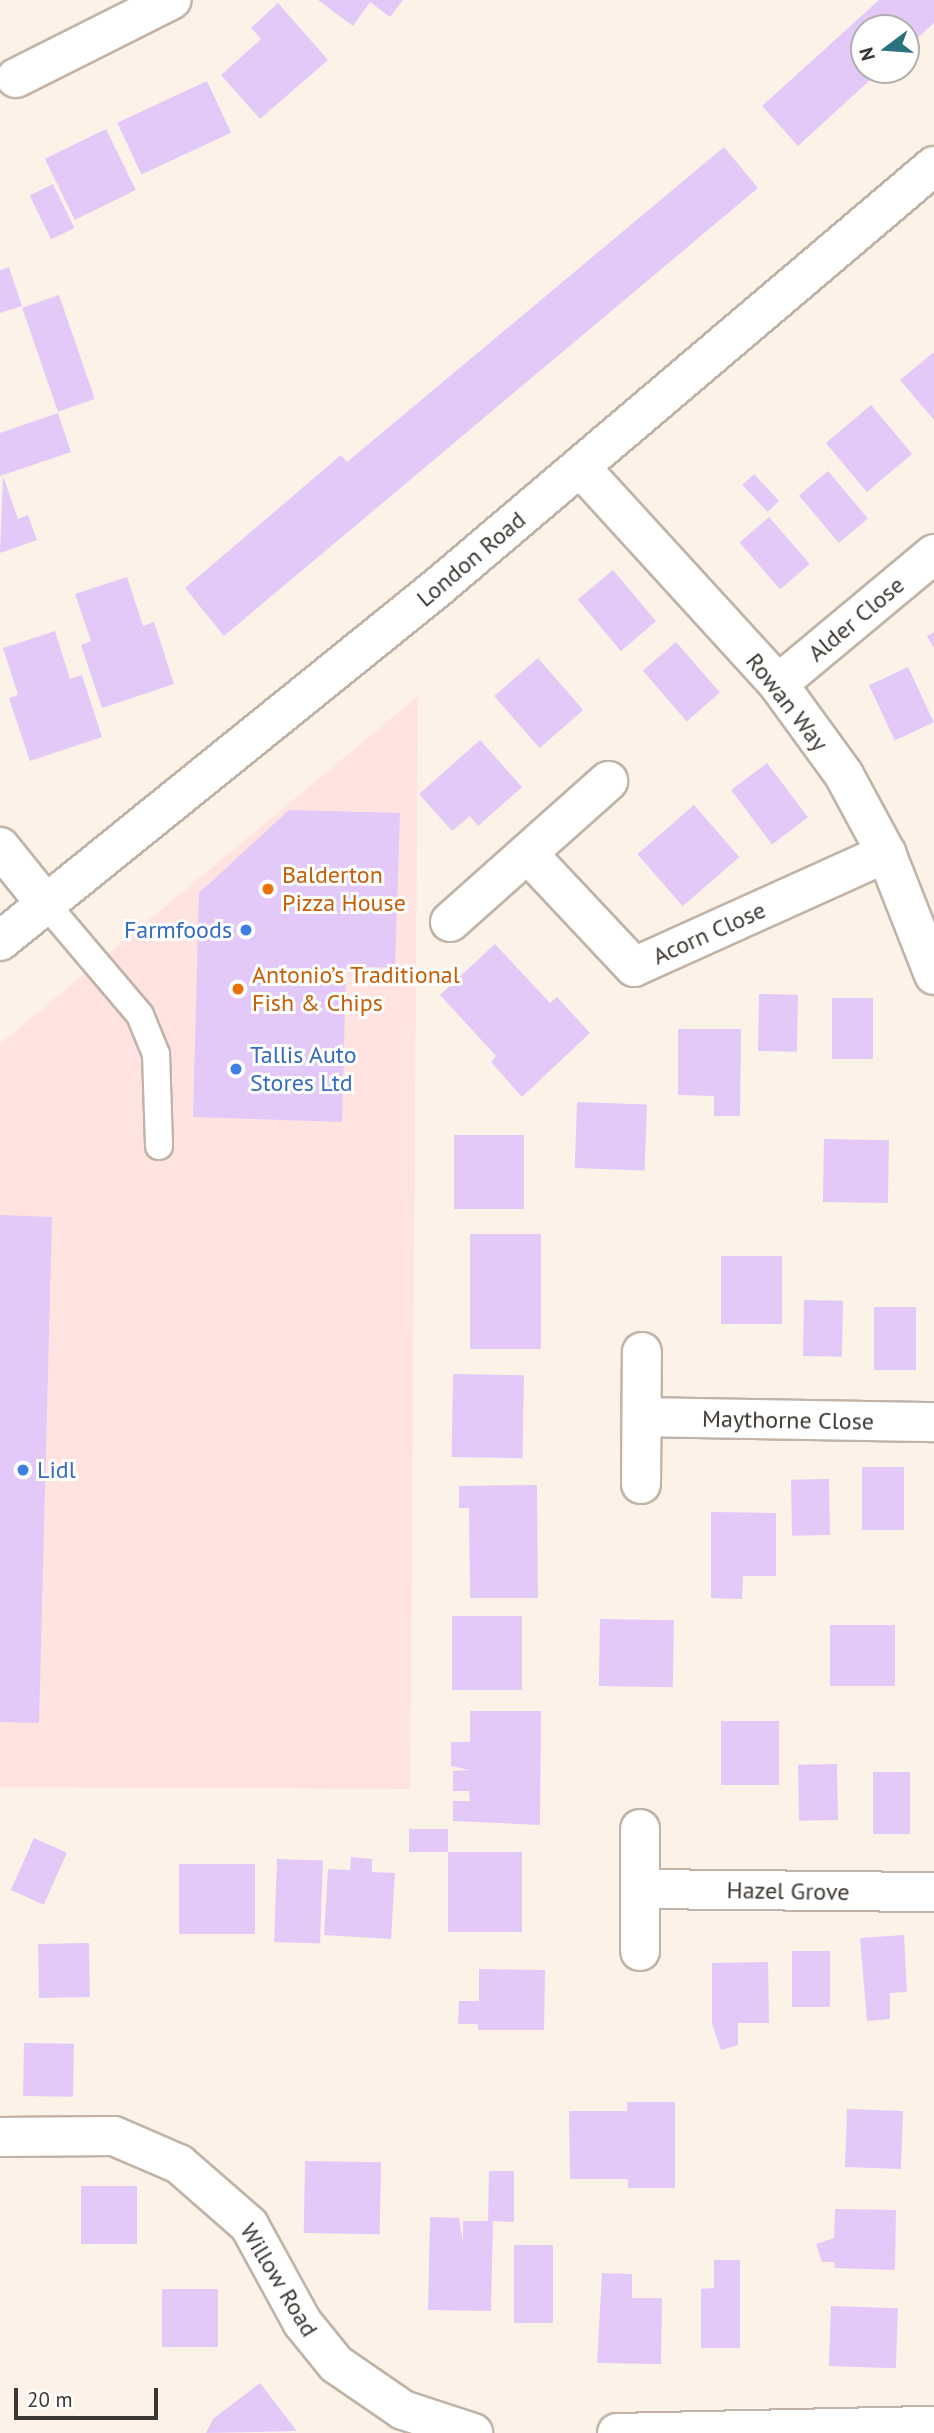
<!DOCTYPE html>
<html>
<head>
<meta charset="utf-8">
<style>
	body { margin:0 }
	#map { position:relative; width:934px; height:2433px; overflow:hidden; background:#fdf2e7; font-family:"PT Sans",sans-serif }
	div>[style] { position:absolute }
	.commercial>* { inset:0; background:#fee3e0 }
	.building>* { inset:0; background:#e3c9f8; transform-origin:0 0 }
	.roads { filter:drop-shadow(2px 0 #c1b3a7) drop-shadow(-2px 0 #c1b3a7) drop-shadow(0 2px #c1b3a7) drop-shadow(0 -2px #c1b3a7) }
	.service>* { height:26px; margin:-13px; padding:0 13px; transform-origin:13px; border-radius:13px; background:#fff }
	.minor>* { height:38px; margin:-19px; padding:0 19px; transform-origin:19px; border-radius:19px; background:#fff }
	.secondary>* { height:38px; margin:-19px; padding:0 19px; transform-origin:19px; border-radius:19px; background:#fff }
	.dots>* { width:19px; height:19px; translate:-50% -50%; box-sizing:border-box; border:4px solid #fff; border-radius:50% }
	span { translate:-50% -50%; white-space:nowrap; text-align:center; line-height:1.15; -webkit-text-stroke:6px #fff; paint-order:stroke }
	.street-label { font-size:24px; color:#3c3732 }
	.food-label { font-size:24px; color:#c56008 }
	.left { translate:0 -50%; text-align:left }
	.shop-label { font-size:24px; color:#366cbe }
	.right { translate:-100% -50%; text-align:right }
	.north { position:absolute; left:850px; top:14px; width:70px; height:70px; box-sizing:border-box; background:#fff; border:2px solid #b1afad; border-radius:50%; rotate:254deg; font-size:19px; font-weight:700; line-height:28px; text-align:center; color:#3c3732 }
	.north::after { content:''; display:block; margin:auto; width:24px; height:32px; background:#2b717e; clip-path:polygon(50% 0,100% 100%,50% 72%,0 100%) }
	.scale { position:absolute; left:14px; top:2388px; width:144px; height:32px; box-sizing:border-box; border:4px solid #3c3732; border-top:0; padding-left:9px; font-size:21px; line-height:24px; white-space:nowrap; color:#3c3732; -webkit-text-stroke:5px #fff; paint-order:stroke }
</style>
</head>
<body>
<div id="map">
	<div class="commercial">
		<i style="clip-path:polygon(418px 696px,410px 1789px,0 1787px,0 1044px)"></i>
	</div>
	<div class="building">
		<i style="clip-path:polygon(318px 0,403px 0,390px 17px,370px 2px,353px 26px)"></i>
		<i style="clip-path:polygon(879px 0,934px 0,934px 23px,906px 48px,906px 28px,864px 28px,864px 70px,881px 70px,798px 146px,762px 106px)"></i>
		<i style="clip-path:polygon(278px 3px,328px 60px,260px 119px,221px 75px,261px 39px,251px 28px)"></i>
		<i style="left:207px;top:81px;width:57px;height:99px;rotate:65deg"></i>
		<i style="left:106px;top:129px;width:68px;height:68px;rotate:64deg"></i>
		<i style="clip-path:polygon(724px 147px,758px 188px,224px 636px,185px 588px,341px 455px,347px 462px)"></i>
		<i style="left:53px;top:184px;width:49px;height:26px;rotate:64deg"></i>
		<i style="clip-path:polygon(9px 267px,22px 306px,0 313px,0 270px)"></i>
		<i style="left:59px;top:295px;width:110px;height:39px;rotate:71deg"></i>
		<i style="clip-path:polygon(934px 352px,934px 420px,900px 380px)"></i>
		<i style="left:871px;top:405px;width:64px;height:59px;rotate:50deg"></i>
		<i style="clip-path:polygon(58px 413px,71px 452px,0 476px,0 433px)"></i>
		<i style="left:828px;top:471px;width:62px;height:38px;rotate:50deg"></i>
		<i style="left:754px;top:474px;width:37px;height:16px;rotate:47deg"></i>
		<i style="clip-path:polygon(3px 476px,18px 519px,28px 515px,37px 540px,0 553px)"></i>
		<i style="left:769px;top:517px;width:62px;height:39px;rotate:49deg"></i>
		<i style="left:613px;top:570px;width:67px;height:46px;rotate:50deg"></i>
		<i style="clip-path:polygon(127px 577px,143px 626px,154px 622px,174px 684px,102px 708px,81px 645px,91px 641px,75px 594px)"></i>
		<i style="clip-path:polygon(55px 631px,70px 679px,82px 675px,102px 737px,30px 761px,9px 698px,18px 695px,3px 648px)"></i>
		<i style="clip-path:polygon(934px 632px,934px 648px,927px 636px)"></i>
		<i style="left:676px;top:642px;width:67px;height:44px;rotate:49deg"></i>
		<i style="left:538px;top:658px;width:69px;height:58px;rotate:49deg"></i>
		<i style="left:908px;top:667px;width:61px;height:43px;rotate:65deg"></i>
		<i style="clip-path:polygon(480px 740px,522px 787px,478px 826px,470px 816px,452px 831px,419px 794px)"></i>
		<i style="left:767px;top:763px;width:68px;height:45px;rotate:53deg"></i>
		<i style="left:694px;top:805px;width:69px;height:75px;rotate:49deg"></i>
		<i style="clip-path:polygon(289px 810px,400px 813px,395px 968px,346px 966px,342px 1122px,193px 1117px,199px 893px)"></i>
		<i style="clip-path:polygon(495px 944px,550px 1003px,557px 997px,590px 1033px,522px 1097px,491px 1062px,496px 1056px,440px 995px)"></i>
		<i style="left:759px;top:994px;width:39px;height:57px;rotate:1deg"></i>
		<i style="left:832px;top:998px;width:41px;height:61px"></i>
		<i style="clip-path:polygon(678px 1029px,741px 1029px,740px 1116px,714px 1116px,714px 1096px,678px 1095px)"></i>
		<i style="left:577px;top:1102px;width:70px;height:66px;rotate:2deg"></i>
		<i style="left:454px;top:1135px;width:70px;height:74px"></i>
		<i style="left:824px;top:1139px;width:65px;height:63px;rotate:1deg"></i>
		<i style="clip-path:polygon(0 1215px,52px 1217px,39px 1723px,0 1722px)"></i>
		<i style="left:470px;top:1234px;width:71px;height:115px"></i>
		<i style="left:721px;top:1256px;width:61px;height:68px"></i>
		<i style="left:804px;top:1300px;width:39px;height:56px;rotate:1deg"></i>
		<i style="left:874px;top:1307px;width:42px;height:63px"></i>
		<i style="left:453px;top:1374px;width:71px;height:83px;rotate:1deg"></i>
		<i style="left:862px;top:1467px;width:42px;height:63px"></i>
		<i style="left:829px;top:1479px;width:56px;height:38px;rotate:89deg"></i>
		<i style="clip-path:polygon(537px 1485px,538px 1598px,470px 1598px,469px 1508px,459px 1508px,459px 1486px)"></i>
		<i style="clip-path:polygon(711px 1512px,776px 1513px,776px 1576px,743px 1576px,742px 1599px,711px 1598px)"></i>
		<i style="left:452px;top:1616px;width:70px;height:74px"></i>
		<i style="left:600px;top:1619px;width:74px;height:67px;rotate:1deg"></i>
		<i style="left:895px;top:1625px;width:61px;height:65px;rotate:90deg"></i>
		<i style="clip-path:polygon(470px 1711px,541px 1711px,540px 1825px,453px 1821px,453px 1801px,470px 1801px,469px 1791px,453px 1791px,453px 1771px,469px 1770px,451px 1766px,451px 1742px,470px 1742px)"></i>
		<i style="left:721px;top:1721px;width:58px;height:64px"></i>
		<i style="left:837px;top:1764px;width:56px;height:39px;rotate:89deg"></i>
		<i style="left:873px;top:1772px;width:37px;height:62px"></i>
		<i style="left:409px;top:1829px;width:39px;height:23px"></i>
		<i style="left:34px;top:1838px;width:36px;height:57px;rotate:24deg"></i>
		<i style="left:448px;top:1852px;width:74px;height:80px"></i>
		<i style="clip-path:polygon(351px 1857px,372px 1859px,372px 1872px,395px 1873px,391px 1939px,324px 1935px,328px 1869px,350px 1870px)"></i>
		<i style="left:277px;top:1859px;width:46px;height:83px;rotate:2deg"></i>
		<i style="left:179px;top:1864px;width:76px;height:70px"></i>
		<i style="clip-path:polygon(904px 1935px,907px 1992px,890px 1993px,890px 2019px,867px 2021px,860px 1938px)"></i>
		<i style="left:89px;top:1943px;width:54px;height:51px;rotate:89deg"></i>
		<i style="left:792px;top:1951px;width:38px;height:56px"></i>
		<i style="clip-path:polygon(768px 1962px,769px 2023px,738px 2023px,738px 2045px,721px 2050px,712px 2024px,712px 1963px)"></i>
		<i style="clip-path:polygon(479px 1969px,545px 1970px,544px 2030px,478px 2030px,478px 2024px,458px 2024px,459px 2001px,479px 2001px)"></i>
		<i style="left:24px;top:2043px;width:50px;height:53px;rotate:1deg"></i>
		<i style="clip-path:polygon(627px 2102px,675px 2102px,675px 2188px,628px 2188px,628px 2179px,570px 2179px,569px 2111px,627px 2111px)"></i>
		<i style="left:847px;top:2109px;width:56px;height:58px;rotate:2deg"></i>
		<i style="left:305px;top:2161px;width:76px;height:72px;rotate:1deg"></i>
		<i style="clip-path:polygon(489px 2171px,514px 2171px,514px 2222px,493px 2221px,491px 2311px,428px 2310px,430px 2217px,459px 2218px,463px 2243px,463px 2221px,488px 2221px)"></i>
		<i style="left:137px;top:2186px;width:58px;height:56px;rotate:90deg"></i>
		<i style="clip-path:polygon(835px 2209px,896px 2210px,895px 2270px,835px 2268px,834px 2262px,822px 2262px,816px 2244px,834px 2238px)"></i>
		<i style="left:514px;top:2245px;width:39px;height:78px"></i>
		<i style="clip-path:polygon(714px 2260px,740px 2260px,740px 2348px,701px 2348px,701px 2289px,714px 2288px)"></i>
		<i style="clip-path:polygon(602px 2273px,632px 2274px,632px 2298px,662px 2298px,661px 2364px,597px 2363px)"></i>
		<i style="left:162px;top:2289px;width:56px;height:58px"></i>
		<i style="left:831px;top:2306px;width:67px;height:60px;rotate:2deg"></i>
		<i style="clip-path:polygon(260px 2383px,297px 2431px,206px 2433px,213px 2419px)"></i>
	</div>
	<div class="roads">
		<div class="service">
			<i style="left:46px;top:904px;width:145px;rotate:49.7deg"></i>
			<i style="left:140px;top:1015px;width:42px;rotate:67.7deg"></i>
			<i style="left:156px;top:1054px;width:92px;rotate:88.1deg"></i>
		</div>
		<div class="minor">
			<i style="left:16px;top:78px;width:174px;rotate:-26.7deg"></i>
			<i style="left:580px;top:467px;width:294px;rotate:47.6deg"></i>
			<i style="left:778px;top:684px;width:112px;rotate:54deg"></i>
			<i style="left:844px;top:775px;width:89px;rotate:61.7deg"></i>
			<i style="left:886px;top:853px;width:131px;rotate:68.5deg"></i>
			<i style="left:778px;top:684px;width:203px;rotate:-39.8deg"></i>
			<i style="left:0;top:847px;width:73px;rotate:51.1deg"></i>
			<i style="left:528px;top:854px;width:155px;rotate:46.8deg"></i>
			<i style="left:634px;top:967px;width:277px;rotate:-24.3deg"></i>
			<i style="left:450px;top:922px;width:212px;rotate:-41.7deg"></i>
			<i style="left:643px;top:1417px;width:291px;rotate:1deg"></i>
			<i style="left:641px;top:1484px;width:132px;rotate:-89.6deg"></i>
			<i style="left:640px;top:1829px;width:122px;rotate:90deg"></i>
			<i style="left:641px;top:1889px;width:293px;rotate:0.6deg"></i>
			<i style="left:0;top:2137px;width:114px;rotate:-0.5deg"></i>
			<i style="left:114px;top:2136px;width:71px;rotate:23.3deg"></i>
			<i style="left:179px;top:2164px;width:93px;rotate:41.1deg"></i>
			<i style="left:249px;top:2225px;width:111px;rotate:61.3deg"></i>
			<i style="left:302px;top:2322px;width:54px;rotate:51deg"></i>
			<i style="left:336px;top:2364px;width:81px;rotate:34.5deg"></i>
			<i style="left:403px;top:2410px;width:74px;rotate:18.2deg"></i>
			<i style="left:617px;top:2433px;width:317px;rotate:-1.3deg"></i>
		</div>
		<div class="secondary">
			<i style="left:0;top:941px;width:562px;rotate:-38.93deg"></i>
			<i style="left:437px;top:588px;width:652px;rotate:-40.33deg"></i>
		</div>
	</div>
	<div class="dots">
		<i style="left:268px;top:889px;background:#e8710a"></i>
		<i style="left:246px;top:930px;background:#3f7fe0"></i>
		<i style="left:238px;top:989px;background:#e8710a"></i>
		<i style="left:236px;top:1069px;background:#3f7fe0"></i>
		<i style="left:23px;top:1470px;background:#3f7fe0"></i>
	</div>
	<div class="street-label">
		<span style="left:471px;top:559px;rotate:-40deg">London Road</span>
		<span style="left:856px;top:619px;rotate:-40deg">Alder Close</span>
		<span style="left:787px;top:702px;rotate:52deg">Rowan Way</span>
		<span style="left:709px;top:933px;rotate:-24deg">Acorn Close</span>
		<span style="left:788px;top:1420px;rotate:1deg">Maythorne Close</span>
		<span style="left:788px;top:1891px;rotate:1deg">Hazel Grove</span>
		<span style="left:279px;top:2280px;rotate:59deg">Willow Road</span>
	</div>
	<div class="food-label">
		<span class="left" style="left:282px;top:889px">Balderton<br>Pizza House</span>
		<span class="left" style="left:252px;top:989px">Antonio’s Traditional<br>Fish &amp; Chips</span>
	</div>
	<div class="shop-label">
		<span class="right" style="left:232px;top:930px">Farmfoods</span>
		<span class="left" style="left:250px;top:1069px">Tallis Auto<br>Stores Ltd</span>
		<span class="left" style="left:37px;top:1470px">Lidl</span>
	</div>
	<div class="north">N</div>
	<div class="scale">20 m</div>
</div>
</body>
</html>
